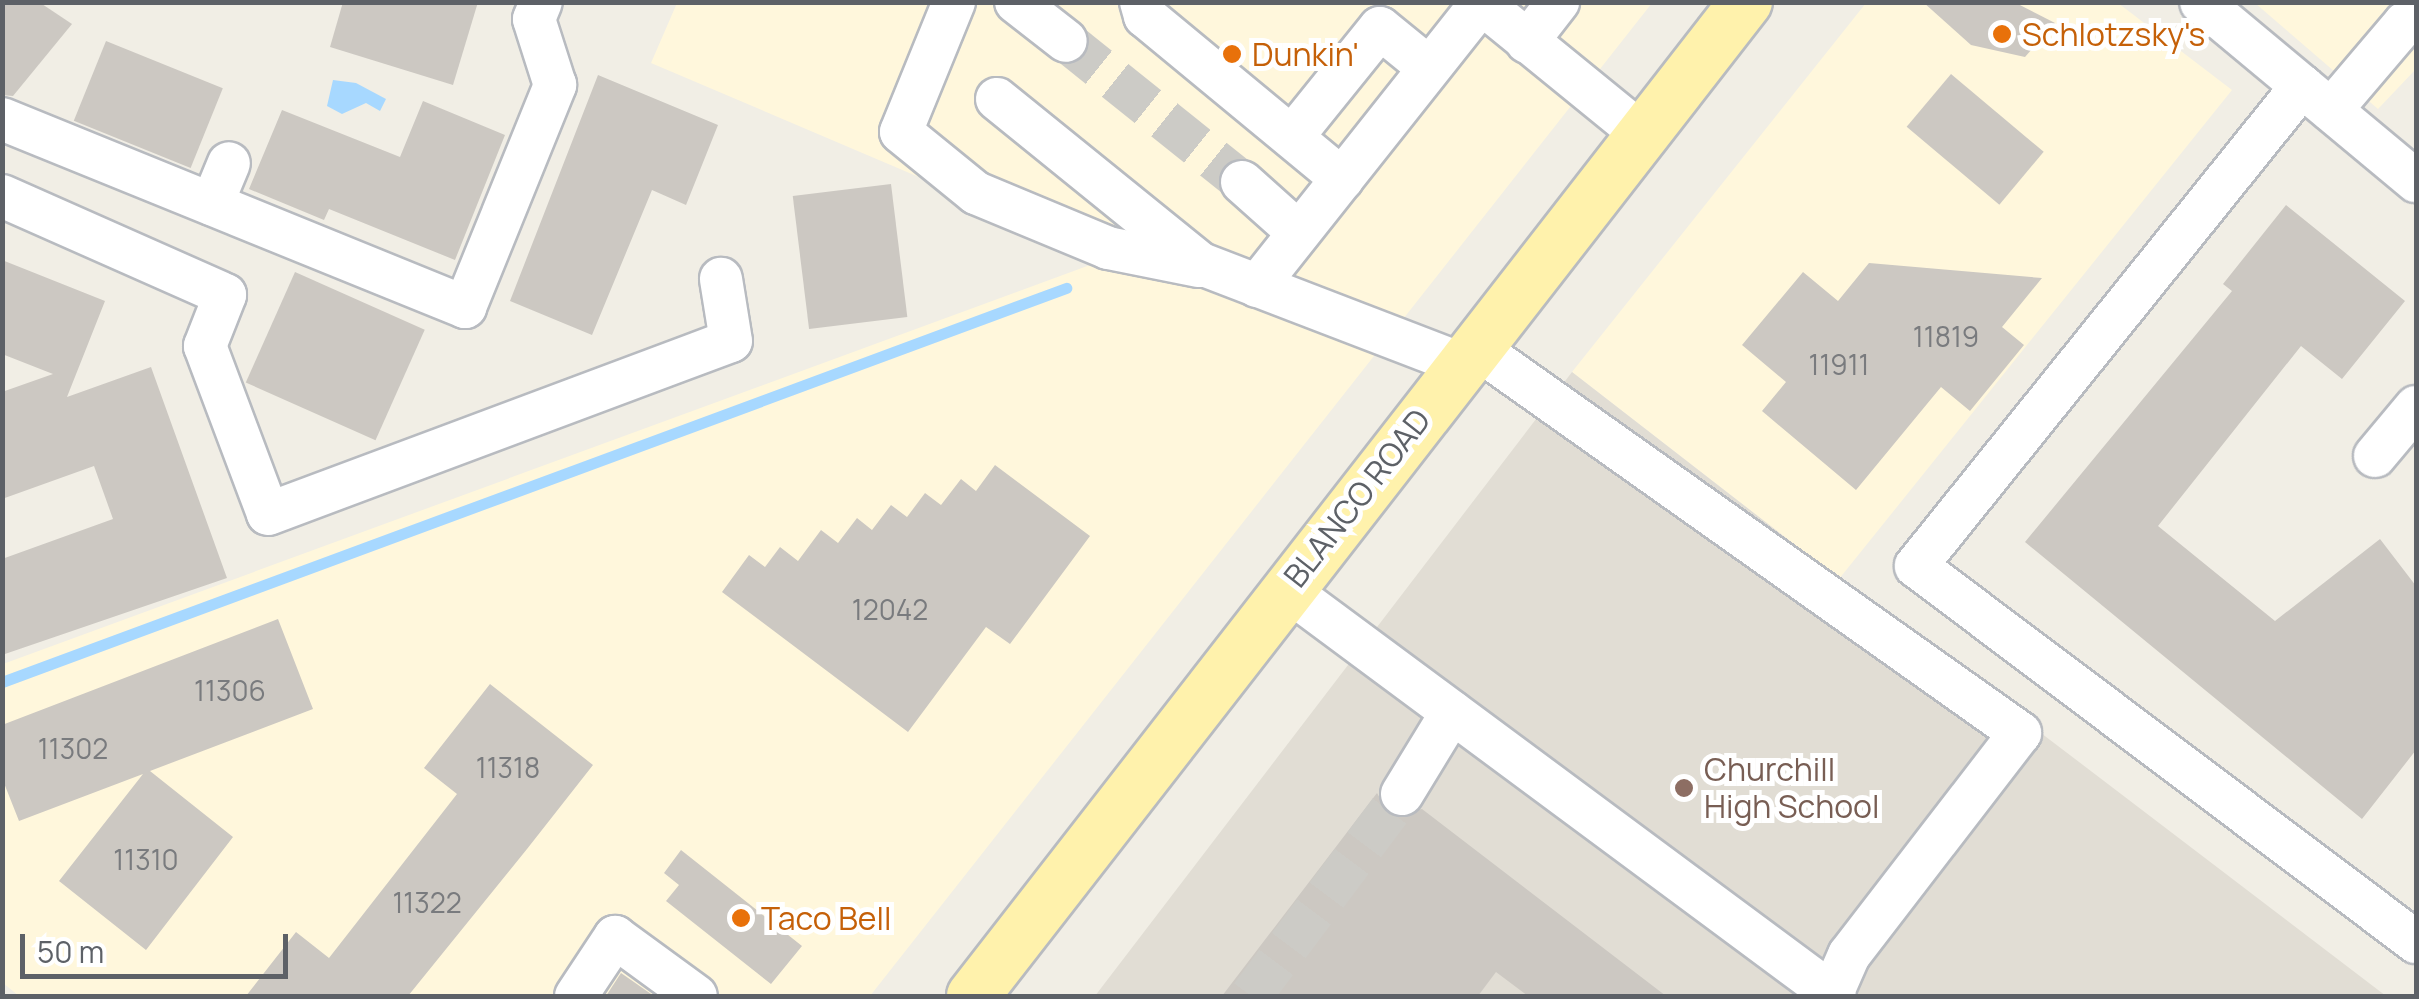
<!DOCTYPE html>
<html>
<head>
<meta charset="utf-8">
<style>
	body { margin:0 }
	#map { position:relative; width:2419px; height:999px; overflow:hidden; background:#f1eee5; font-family:Manrope,sans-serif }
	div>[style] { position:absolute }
	.commercial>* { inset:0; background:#fff7dc }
	.education>* { inset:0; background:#e1ddd4 }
	.water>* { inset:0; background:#a7d8ff }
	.stream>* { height:11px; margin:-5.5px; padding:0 5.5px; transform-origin:5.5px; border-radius:5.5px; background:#a7d8ff }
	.building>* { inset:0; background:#ccc8c2; transform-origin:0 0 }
	.minor-tunnel>* { height:42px; margin-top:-21px; transform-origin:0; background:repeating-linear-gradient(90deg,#cccbc6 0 42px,transparent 0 63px) }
	.roads { filter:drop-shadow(2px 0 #b8bbc0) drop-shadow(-2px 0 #b8bbc0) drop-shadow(0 2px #b8bbc0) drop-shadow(0 -2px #b8bbc0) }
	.minor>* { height:42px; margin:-21px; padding:0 21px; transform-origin:21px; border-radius:21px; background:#fff }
	.major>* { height:52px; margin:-26px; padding:0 26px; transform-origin:26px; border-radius:26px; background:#fff2ac }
	.dots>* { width:28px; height:28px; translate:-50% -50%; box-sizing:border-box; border:5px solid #fff; border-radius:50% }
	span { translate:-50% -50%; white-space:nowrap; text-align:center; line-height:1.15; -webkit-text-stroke:10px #fff; paint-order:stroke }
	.number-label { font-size:28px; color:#797b7e }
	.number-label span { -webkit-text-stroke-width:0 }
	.food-label { font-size:32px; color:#c56008 }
	.left { translate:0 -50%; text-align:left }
	.street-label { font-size:32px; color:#5d6167 }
	.education-label { font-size:32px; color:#785e54 }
	.frame { position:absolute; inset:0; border:5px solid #5d6167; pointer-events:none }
	.scale { position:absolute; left:20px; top:934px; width:268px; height:45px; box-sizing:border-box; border:5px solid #5d6167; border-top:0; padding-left:12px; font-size:30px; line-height:35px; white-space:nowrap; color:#5d6167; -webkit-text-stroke:8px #fff; paint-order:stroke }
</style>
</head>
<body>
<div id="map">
	<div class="commercial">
		<i style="clip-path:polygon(677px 3px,1652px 3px,870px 996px,19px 996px,3px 983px,3px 664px,1109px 258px,651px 63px)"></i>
		<i style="clip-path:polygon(1866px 3px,2118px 3px,2232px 90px,1839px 579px,1572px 372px)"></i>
		<i style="clip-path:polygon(2255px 3px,2416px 3px,2416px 69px,2378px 109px)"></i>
	</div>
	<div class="education">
		<i style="clip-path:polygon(1572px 372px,1839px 579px,2386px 996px,1095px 996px)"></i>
	</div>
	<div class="water">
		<i style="clip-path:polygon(333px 80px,356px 83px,386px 99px,380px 111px,366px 103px,342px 114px,327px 106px)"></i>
	</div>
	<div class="stream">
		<i style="left:2px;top:682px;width:1135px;rotate:-20.32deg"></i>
	</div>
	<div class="building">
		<i style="clip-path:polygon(2px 2px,39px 2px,72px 24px,13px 96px,2px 95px)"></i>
		<i style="clip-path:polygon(343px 2px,478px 2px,453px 85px,330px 47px)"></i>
		<i style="clip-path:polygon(1923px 2px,2014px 2px,2055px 23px,2025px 57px,1971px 45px)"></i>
		<i style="left:106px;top:41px;width:126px;height:86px;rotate:22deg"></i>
		<i style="left:1951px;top:74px;width:121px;height:69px;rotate:40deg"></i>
		<i style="clip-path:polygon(598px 75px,718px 125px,686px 205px,652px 190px,592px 335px,510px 301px)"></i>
		<i style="clip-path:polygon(423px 101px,505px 135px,455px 260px,329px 209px,324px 220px,249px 189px,282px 110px,400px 157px)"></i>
		<i style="left:891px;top:184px;width:134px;height:99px;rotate:83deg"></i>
		<i style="clip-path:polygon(2286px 205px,2405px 301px,2342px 379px,2301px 346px,2158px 526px,2275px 621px,2380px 539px,2416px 586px,2416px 750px,2362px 819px,2025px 542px,2232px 291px,2223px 284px)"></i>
		<i style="clip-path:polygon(2px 260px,105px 301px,67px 397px,151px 367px,227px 578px,2px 655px,2px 559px,113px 519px,94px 466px,2px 499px,2px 392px,53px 374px,2px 354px)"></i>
		<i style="clip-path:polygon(1869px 263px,2042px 278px,2002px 327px,2024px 345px,1970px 411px,1941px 387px,1856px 490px,1762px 411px,1786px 382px,1742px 345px,1803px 272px,1838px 301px)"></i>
		<i style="left:295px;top:272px;width:142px;height:121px;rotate:24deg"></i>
		<i style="clip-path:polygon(995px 465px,1090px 536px,1010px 644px,986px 627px,908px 732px,722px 592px,749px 555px,765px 567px,780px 547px,798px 561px,821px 530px,838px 543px,857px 518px,872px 530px,891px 505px,907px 517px,925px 493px,941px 505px,961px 479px,976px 491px)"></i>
		<i style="clip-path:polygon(278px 619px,313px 709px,150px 771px,233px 837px,146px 950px,59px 881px,143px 774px,19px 821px,2px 778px,2px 725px)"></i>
		<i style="clip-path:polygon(490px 684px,593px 765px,527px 849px,408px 996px,246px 996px,296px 932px,329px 958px,457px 794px,424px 768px)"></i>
		<i style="clip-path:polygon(1377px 793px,1390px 816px,1422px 809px,1666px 996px,1528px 996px,1496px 972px,1478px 996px,1222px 996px)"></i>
		<i style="clip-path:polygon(681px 850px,802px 946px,771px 984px,666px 901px,679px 885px,664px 873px)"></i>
		<i style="clip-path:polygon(621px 973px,654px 996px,606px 996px)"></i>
	</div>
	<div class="minor-tunnel">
		<i style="left:1066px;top:41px;width:226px;rotate:38.7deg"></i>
		<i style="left:1251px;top:996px;width:252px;rotate:-53.2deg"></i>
	</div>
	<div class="roads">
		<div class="minor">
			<i style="left:954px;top:2px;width:140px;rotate:112.2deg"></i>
			<i style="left:901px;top:132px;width:97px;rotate:39.1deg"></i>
			<i style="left:976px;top:193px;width:143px;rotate:22.6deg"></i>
			<i style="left:1108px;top:248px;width:93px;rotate:11.2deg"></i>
			<i style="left:1016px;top:2px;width:63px;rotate:38deg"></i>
			<i style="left:1141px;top:2px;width:15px;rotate:74deg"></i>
			<i style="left:1145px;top:16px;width:256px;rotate:39.6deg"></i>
			<i style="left:1480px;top:2px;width:209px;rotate:39.2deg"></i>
			<i style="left:2201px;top:2px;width:280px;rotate:39.8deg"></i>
			<i style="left:1527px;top:42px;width:51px;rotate:-52.2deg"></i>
			<i style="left:2302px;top:86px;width:616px;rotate:128.81deg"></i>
			<i style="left:1916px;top:566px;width:626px;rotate:36.94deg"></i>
			<i style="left:997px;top:99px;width:262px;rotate:39deg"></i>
			<i style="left:1201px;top:264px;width:279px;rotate:21deg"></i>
			<i style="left:2331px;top:110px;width:114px;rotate:-49.6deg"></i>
			<i style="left:2405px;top:23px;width:11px;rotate:-15deg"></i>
			<i style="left:2px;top:119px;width:500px;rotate:22.1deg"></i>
			<i style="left:465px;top:307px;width:240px;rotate:-67.9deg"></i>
			<i style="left:555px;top:85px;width:69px;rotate:-107.7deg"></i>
			<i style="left:534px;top:19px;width:18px;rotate:-68deg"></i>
			<i style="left:1292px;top:137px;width:140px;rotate:-51.1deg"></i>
			<i style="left:1380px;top:28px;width:63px;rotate:39.2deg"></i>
			<i style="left:1242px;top:182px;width:76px;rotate:41.8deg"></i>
			<i style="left:2px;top:196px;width:244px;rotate:23.9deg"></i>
			<i style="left:225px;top:295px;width:55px;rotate:111.4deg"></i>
			<i style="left:205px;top:346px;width:179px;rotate:69.4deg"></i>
			<i style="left:268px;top:514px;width:494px;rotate:-20.5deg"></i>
			<i style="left:731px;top:341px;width:63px;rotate:-99.2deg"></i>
			<i style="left:212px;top:204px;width:44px;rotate:-67.5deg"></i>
			<i style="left:1257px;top:286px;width:361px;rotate:-51.6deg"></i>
			<i style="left:1475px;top:347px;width:668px;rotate:35.31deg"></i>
			<i style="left:2020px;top:733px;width:280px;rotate:127.6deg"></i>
			<i style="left:1849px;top:955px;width:45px;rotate:113.7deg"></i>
			<i style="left:2375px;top:456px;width:64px;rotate:-50.1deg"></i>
			<i style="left:1286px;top:589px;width:683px;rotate:36.55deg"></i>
			<i style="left:1402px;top:794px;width:96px;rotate:-58.6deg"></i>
			<i style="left:576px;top:996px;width:71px;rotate:-56.5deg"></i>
			<i style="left:615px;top:937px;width:100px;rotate:36.1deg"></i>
		</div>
		<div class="major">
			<i style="left:973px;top:996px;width:1259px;rotate:-52.13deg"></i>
		</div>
	</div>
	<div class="dots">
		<i style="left:2002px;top:34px;background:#e8710a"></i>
		<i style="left:1232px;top:54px;background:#e8710a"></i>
		<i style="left:1684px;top:788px;background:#8d6e63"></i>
		<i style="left:741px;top:918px;background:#e8710a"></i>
	</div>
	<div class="number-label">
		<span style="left:1946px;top:336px">11819</span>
		<span style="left:1839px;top:364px">11911</span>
		<span style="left:890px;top:609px">12042</span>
		<span style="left:230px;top:690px">11306</span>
		<span style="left:73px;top:748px">11302</span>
		<span style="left:508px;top:767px">11318</span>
		<span style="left:146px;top:859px">11310</span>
		<span style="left:427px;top:902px">11322</span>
	</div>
	<div class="food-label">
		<span class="left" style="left:2022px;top:34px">Schlotzsky's</span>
		<span class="left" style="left:1252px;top:54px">Dunkin'</span>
		<span class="left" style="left:761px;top:918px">Taco Bell</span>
	</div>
	<div class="street-label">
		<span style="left:1357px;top:498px;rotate:-52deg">BLANCO ROAD</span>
	</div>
	<div class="education-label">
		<span class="left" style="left:1704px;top:788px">Churchill<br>High School</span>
	</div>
	<div class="frame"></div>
	<div class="scale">50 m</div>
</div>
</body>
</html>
